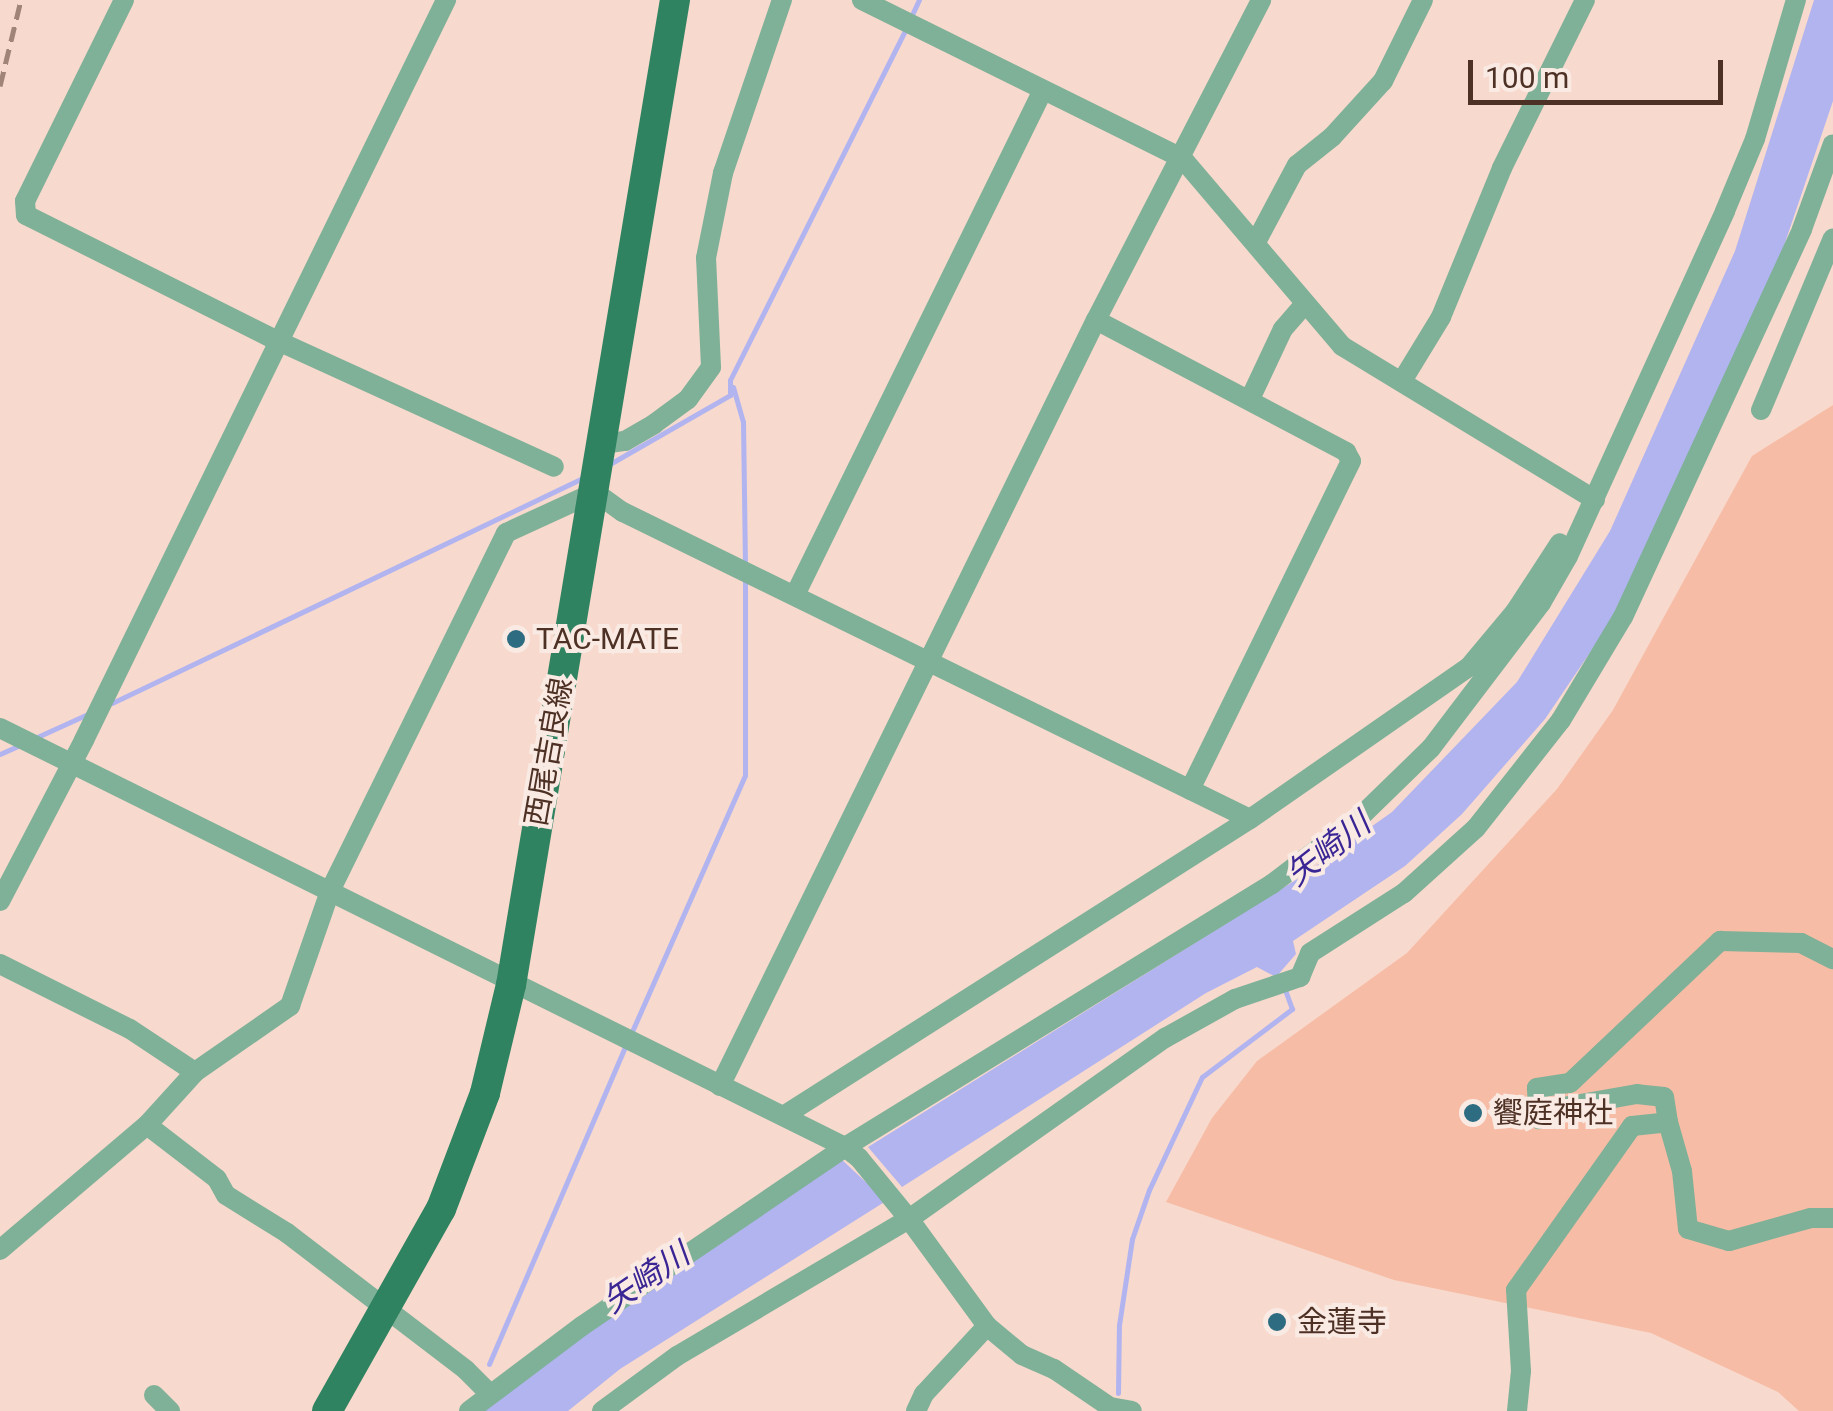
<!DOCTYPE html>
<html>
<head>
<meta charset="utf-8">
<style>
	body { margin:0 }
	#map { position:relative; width:1833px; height:1411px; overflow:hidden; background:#f7d9cd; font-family:Roboto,"Noto Sans JP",sans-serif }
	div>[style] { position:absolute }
	.green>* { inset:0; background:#f7bca5 }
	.water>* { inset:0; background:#b2b4f0 }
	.stream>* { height:5px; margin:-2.5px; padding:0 2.5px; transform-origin:2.5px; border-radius:2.5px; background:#b2b4f0 }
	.street>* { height:20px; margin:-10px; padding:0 10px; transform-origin:10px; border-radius:10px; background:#7fb198 }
	.primary>* { height:30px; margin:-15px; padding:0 15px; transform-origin:15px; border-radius:15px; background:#308361 }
	.rail>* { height:5px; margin-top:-2.5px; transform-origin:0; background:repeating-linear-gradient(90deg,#a18478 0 15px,transparent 0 23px) }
	.dots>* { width:28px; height:28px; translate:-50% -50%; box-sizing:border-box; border:5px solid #faeae4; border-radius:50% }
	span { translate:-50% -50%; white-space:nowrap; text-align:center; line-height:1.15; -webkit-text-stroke:8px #faeae4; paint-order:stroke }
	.poi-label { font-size:30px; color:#4e3125 }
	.left { translate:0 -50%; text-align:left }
	.street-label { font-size:30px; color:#4e3125 }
	.water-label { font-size:32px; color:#3a2595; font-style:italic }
	.scale { position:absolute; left:1468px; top:60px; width:255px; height:45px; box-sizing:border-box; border:5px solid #4e3125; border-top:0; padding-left:12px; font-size:30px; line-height:35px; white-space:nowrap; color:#4e3125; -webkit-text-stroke:8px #faeae4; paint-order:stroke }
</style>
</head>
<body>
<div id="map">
	<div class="green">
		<i style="clip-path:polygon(1833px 405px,1833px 1411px,1799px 1411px,1778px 1392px,1651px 1333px,1394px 1280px,1166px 1202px,1212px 1118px,1257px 1061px,1407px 953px,1557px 789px,1613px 710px,1752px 456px)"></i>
	</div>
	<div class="water">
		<i style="clip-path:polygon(1814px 0,1833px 0,1833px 101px,1765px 302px,1608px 626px,1545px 719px,1462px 814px,1405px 866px,1293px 941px,1296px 954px,1276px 977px,1257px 967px,1206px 993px,902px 1187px,868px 1147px,1299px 878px,1392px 812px,1517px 682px,1610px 531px,1735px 251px)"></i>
		<i style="clip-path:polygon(840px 1158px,886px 1201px,620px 1369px,568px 1411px,481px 1411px,525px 1375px)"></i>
	</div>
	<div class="stream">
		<i style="left:910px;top:19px;width:21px;rotate:-65deg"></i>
		<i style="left:733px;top:387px;width:36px;rotate:74deg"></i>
		<i style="left:743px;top:422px;width:143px;rotate:89.2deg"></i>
		<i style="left:608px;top:465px;width:141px;rotate:-29.8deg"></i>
		<i style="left:730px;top:395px;width:15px;rotate:-90deg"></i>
		<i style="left:730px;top:380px;width:393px;rotate:-63.4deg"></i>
		<i style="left:112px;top:703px;width:524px;rotate:-25.54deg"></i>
		<i style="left:35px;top:738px;width:58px;rotate:-24.4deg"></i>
		<i style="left:0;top:754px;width:22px;rotate:-24deg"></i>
		<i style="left:630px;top:1036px;width:285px;rotate:-66.2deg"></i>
		<i style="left:745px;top:775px;width:194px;rotate:-90deg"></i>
		<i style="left:489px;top:1364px;width:346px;rotate:-66.8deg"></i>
		<i style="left:1118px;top:1393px;width:68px;rotate:-89.2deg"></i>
		<i style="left:1119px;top:1325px;width:87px;rotate:-81.4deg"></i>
		<i style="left:1132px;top:1239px;width:52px;rotate:-70.9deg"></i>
		<i style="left:1149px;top:1190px;width:125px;rotate:-64.9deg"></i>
		<i style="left:1202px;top:1077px;width:113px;rotate:-37.1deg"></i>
		<i style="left:1292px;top:1009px;width:23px;rotate:-110deg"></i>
	</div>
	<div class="street">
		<i style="left:124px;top:0;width:224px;rotate:116.2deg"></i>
		<i style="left:25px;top:201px;width:14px;rotate:86deg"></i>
		<i style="left:26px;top:215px;width:282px;rotate:26.6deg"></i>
		<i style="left:278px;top:341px;width:303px;rotate:24.5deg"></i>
		<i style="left:862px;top:0;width:357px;rotate:26.3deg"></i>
		<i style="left:1182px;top:158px;width:247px;rotate:49.6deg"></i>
		<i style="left:1342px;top:346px;width:296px;rotate:31.3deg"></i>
		<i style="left:1256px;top:242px;width:87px;rotate:-62deg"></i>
		<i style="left:1297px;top:165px;width:45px;rotate:-38.7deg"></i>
		<i style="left:1332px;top:137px;width:76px;rotate:-47.7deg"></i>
		<i style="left:1383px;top:81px;width:90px;rotate:-63.7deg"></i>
		<i style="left:1096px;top:320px;width:283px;rotate:27.8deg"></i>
		<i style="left:1346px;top:452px;width:10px;rotate:61deg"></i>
		<i style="left:1351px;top:461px;width:366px;rotate:116.1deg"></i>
		<i style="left:1402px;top:381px;width:75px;rotate:-58.6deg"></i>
		<i style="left:1441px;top:317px;width:161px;rotate:-67.7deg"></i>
		<i style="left:1502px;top:168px;width:187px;rotate:-63.7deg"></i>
		<i style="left:1250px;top:399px;width:77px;rotate:-64.8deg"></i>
		<i style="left:1283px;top:329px;width:32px;rotate:-49deg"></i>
		<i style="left:1761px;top:410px;width:186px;rotate:-67.3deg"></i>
		<i style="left:603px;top:444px;width:22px;rotate:-8deg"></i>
		<i style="left:625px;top:441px;width:34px;rotate:-30deg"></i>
		<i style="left:654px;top:424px;width:42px;rotate:-36.3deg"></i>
		<i style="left:688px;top:399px;width:39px;rotate:-54deg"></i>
		<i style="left:711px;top:367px;width:109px;rotate:-92.6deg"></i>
		<i style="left:706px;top:258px;width:87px;rotate:-78.7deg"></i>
		<i style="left:723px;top:173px;width:183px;rotate:-71.2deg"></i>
		<i style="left:796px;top:593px;width:560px;rotate:-63.85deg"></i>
		<i style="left:0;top:728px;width:943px;rotate:26.37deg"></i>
		<i style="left:845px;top:1147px;width:18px;rotate:38deg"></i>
		<i style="left:859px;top:1158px;width:79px;rotate:50.7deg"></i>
		<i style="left:909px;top:1219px;width:132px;rotate:53.9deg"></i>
		<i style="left:987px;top:1326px;width:45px;rotate:39.6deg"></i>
		<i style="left:1022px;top:1355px;width:35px;rotate:24deg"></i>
		<i style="left:1054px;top:1369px;width:68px;rotate:34.2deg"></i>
		<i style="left:1110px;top:1407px;width:22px;rotate:10deg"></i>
		<i style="left:0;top:901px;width:182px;rotate:-62.4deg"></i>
		<i style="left:84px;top:740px;width:824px;rotate:-63.93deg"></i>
		<i style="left:0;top:964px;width:145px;rotate:26.6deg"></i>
		<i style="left:130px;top:1029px;width:78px;rotate:33.5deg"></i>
		<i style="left:720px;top:1086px;width:853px;rotate:-63.86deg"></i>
		<i style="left:1096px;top:320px;width:360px;rotate:-62.7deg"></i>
		<i style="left:785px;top:1115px;width:551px;rotate:-32.48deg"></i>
		<i style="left:1250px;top:819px;width:267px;rotate:-34.8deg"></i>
		<i style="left:1469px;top:667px;width:72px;rotate:-50.1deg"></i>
		<i style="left:1515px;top:612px;width:82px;rotate:-56.9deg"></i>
		<i style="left:1668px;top:1122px;width:25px;rotate:-99deg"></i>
		<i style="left:1664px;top:1097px;width:27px;rotate:-174deg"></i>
		<i style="left:1637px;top:1094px;width:75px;rotate:170deg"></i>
		<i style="left:1563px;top:1107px;width:27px;rotate:153deg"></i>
		<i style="left:1539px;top:1119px;width:31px;rotate:-94deg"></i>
		<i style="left:1537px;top:1088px;width:33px;rotate:-9deg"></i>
		<i style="left:1570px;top:1083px;width:207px;rotate:-43.4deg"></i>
		<i style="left:1720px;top:941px;width:81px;rotate:1.4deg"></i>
		<i style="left:1801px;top:943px;width:36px;rotate:27deg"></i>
		<i style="left:147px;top:1125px;width:88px;rotate:37.6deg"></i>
		<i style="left:217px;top:1179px;width:18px;rotate:61deg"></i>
		<i style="left:226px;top:1195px;width:72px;rotate:31.9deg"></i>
		<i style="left:287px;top:1233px;width:225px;rotate:37.4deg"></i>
		<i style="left:466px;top:1370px;width:33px;rotate:45deg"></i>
		<i style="left:0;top:1250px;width:193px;rotate:-40.4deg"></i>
		<i style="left:147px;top:1125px;width:72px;rotate:-47.8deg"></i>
		<i style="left:195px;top:1072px;width:116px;rotate:-34.8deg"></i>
		<i style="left:290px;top:1006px;width:122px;rotate:-70.8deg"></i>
		<i style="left:330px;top:891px;width:399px;rotate:-63.8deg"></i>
		<i style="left:506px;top:533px;width:98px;rotate:-24.7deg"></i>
		<i style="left:595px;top:492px;width:34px;rotate:36deg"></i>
		<i style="left:623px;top:512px;width:698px;rotate:26.09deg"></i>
		<i style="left:154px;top:1395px;width:23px;rotate:45deg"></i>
		<i style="left:469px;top:1411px;width:141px;rotate:-37deg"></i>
		<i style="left:582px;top:1326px;width:318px;rotate:-34.2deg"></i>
		<i style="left:845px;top:1147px;width:501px;rotate:-31.63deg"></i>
		<i style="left:1272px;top:884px;width:111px;rotate:-37.3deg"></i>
		<i style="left:1360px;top:817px;width:99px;rotate:-44.2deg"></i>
		<i style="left:1431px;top:748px;width:182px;rotate:-52.8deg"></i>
		<i style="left:1541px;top:603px;width:54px;rotate:-60.1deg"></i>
		<i style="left:1568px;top:556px;width:379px;rotate:-65.5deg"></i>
		<i style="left:1725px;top:211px;width:78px;rotate:-67.4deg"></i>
		<i style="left:1755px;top:139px;width:145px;rotate:-73.6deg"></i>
		<i style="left:602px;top:1411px;width:93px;rotate:-36.3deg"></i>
		<i style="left:677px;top:1356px;width:269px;rotate:-30.6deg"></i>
		<i style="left:909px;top:1219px;width:314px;rotate:-35.3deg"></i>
		<i style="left:1165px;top:1038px;width:80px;rotate:-29.1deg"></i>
		<i style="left:1235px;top:999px;width:69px;rotate:-18.7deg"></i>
		<i style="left:1300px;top:977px;width:26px;rotate:-67deg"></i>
		<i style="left:1310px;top:953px;width:112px;rotate:-32.6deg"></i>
		<i style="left:1404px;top:893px;width:97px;rotate:-42.1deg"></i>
		<i style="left:1476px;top:828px;width:137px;rotate:-51.8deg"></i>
		<i style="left:1561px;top:720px;width:120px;rotate:-59deg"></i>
		<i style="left:1623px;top:617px;width:427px;rotate:-65.2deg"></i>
		<i style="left:1802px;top:229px;width:90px;rotate:-70deg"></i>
		<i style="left:916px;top:1411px;width:19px;rotate:-65deg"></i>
		<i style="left:924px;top:1394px;width:93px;rotate:-47.2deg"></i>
		<i style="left:1517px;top:1411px;width:40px;rotate:-84.3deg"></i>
		<i style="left:1521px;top:1371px;width:81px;rotate:-93.5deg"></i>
		<i style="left:1516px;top:1290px;width:201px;rotate:-54.7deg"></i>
		<i style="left:1632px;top:1126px;width:36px;rotate:-6deg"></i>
		<i style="left:1668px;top:1122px;width:51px;rotate:74.1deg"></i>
		<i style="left:1682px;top:1171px;width:58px;rotate:84.1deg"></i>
		<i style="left:1688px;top:1229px;width:43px;rotate:16.3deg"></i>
		<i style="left:1729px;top:1241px;width:85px;rotate:-15.7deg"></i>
		<i style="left:1811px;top:1218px;width:22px"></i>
	</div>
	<div class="primary">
		<i style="left:327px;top:1411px;width:232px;rotate:-60.6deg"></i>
		<i style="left:441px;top:1209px;width:124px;rotate:-69.2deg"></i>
		<i style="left:485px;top:1093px;width:111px;rotate:-76.5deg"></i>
		<i style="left:511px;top:985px;width:999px;rotate:-80.55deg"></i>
	</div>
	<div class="rail">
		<i style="left:0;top:86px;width:89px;rotate:-76.3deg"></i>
	</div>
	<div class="dots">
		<i style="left:516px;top:639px;background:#2d6c81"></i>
		<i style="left:1473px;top:1113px;background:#2d6c81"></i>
		<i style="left:1277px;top:1322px;background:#2d6c81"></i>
	</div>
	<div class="poi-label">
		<span class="left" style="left:536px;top:639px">TAC-MATE</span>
		<span class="left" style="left:1493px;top:1113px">饗庭神社</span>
		<span class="left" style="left:1297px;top:1322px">金蓮寺</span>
	</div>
	<div class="street-label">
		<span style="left:549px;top:752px;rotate:-80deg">西尾吉良線</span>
	</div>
	<div class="water-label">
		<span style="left:1328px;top:849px;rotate:-38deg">矢崎川</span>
		<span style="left:646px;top:1278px;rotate:-34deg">矢崎川</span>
	</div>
	<div class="scale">100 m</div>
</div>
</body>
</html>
